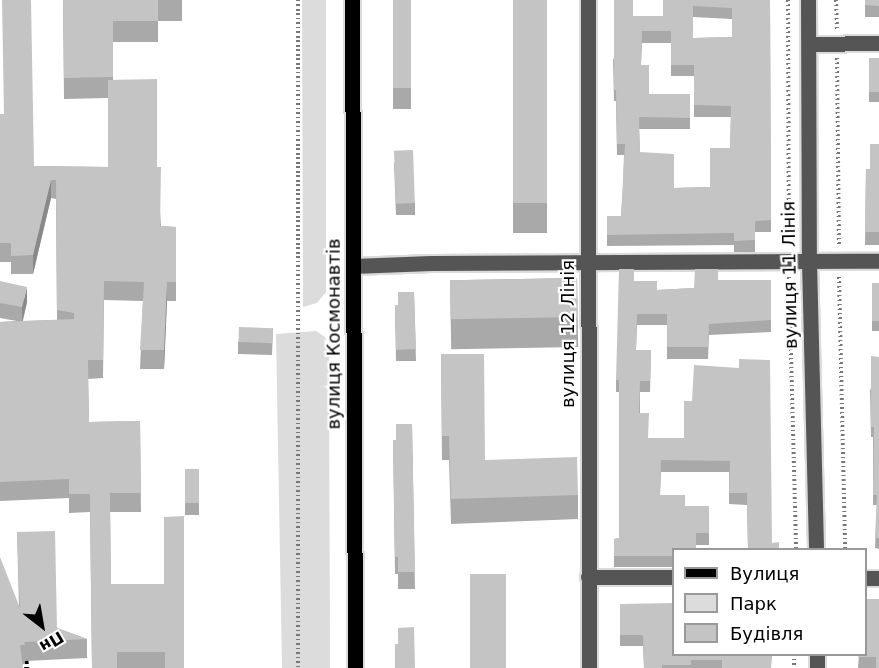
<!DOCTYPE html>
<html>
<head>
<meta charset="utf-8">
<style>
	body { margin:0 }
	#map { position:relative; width:879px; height:668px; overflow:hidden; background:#fff; font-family:"DejaVu Sans",sans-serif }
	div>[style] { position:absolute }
	.green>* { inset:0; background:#dcdcdc }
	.path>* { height:4px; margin-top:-2px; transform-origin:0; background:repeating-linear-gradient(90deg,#777 0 1.5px,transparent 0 4.5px) }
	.roads { filter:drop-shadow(2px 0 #dbdbdb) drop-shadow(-2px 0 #dbdbdb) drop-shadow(0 2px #dbdbdb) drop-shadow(0 -2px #dbdbdb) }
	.minor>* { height:15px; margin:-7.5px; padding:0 7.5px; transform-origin:7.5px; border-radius:7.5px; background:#555 }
	.major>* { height:15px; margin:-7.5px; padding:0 7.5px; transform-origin:7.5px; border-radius:7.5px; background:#000 }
	.rail>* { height:4.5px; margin-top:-2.25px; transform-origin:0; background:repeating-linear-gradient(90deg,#000 0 9px,transparent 0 12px) }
	.wall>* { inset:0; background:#a9a9a9; transform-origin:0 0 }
	.shaded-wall>* { inset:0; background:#898989 }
	.building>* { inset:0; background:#c4c4c4; transform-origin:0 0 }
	span { translate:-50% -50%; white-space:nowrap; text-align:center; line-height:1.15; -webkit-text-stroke:4.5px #fff; paint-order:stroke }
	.street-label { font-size:18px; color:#000 }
	.legend { position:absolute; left:672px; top:548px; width:195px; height:108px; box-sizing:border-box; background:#fff; border:2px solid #999; margin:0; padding:8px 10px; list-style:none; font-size:18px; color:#000 }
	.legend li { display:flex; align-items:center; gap:12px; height:30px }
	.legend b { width:30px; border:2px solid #999 }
	.north { position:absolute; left:12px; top:596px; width:60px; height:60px; -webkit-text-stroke:4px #fff; paint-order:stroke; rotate:149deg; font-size:16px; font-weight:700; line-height:24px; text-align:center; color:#000 }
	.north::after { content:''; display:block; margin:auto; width:21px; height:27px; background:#000; clip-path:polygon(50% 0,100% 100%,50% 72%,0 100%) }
</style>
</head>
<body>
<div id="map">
	<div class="green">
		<i style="clip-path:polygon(302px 0,326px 0,326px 292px,317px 303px,303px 307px)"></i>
		<i style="clip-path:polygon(316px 331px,325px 337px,329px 345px,330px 668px,282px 668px,276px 334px)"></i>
	</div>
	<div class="path">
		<i style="left:298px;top:0;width:668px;rotate:90deg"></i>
		<i style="left:788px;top:0;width:246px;rotate:89.8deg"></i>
		<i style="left:836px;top:0;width:30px;rotate:88deg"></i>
		<i style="left:837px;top:58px;width:188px;rotate:89.4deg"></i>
		<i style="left:789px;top:277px;width:273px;rotate:88.5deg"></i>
		<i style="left:839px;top:277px;width:273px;rotate:88.7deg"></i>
		<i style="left:794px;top:654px;width:14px;rotate:90deg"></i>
	</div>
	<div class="roads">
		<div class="minor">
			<i style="left:588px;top:0;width:668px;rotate:89.91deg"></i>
			<i style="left:808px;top:0;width:261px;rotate:89.8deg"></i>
			<i style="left:809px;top:261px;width:289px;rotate:88.6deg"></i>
			<i style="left:809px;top:44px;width:70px;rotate:-0.8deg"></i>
			<i style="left:353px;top:266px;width:78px;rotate:-2.2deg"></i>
			<i style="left:431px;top:263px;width:448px;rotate:-0.3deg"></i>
			<i style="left:588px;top:577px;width:86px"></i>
			<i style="left:866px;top:578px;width:13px"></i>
			<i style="left:817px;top:654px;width:14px;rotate:90deg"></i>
		</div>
		<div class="major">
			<i style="left:352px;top:0;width:668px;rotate:89.74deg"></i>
		</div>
	</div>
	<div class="rail">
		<i style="left:24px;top:643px;width:25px;rotate:83deg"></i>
	</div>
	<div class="wall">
		<i style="clip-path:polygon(63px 0,182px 0,182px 21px,158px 21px,158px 42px,113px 42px,113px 80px,157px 167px,161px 226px,176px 227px,176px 301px,167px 301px,164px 369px,140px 369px,143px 301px,104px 300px,103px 378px,88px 379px,89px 422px,140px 421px,141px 512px,110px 512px,111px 584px,184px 668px,92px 668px,90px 512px,69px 513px,69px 498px,0 501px,0 322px,17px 321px,0 318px,0 281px,27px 302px,23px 321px,57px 320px,56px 199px,51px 198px,33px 274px,11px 274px,11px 262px,0 262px,0 114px,34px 166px,108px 167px,108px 98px,64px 99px)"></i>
		<i style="left:393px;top:0;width:18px;height:109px"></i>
		<i style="left:513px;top:0;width:34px;height:233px"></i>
		<i style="clip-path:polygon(evenodd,663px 0,770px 0,771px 232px,755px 232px,755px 252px,734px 252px,734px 245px,607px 246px,607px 216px,621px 216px,623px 188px,624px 155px,617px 155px,616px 101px,614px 101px,613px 60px,633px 16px,663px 16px,663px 0,693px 17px,732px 19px,732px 37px,693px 38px,693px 17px,663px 0,642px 43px,671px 43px,671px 76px,694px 76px,694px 117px,731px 117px,730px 148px,710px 187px,674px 188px,640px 152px,639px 129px,690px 129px,690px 94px,649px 94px,641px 65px,642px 43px)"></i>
		<i style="left:865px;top:0;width:14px;height:17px"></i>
		<i style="left:869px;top:58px;width:10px;height:44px"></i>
		<i style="clip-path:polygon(879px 144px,879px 245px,865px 245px,866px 169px,870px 169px)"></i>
		<i style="clip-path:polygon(394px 162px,415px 203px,415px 215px,396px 215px)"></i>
		<i style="left:577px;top:278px;width:69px;height:127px;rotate:89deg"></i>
		<i style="clip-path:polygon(718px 280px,771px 280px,771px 332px,709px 335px,708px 359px,667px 359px,667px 325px,637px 325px,636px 350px,651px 350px,650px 392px,640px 392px,640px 413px,648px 438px,684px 438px,692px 401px,739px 368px,770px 360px,748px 549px,747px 505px,729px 504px,729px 472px,661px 472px,660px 495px,685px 506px,709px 506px,709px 545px,696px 545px,674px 549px,674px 567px,614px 567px,614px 539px,619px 538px,619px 392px,616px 392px,616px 380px,634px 281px,657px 290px,694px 288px)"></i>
		<i style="left:872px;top:283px;width:7px;height:48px"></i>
		<i style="clip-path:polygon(414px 292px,416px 361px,396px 361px,395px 305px,398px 305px)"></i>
		<i style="clip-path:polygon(273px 328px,272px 355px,238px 354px,238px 342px)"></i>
		<i style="clip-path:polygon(441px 354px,485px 460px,578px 495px,578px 519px,451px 524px,449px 460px,442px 460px)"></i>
		<i style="clip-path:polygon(879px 357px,879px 549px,875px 548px,877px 505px,873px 505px,873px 437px,871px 437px,870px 391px)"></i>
		<i style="clip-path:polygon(412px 424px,415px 589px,398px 589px,398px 574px,395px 574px,393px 440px,396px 440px)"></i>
		<i style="left:185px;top:469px;width:14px;height:46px"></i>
		<i style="clip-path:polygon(17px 532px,57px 628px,87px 639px,87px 658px,25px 661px,25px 664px,0 668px,19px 606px)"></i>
		<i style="clip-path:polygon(879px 599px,879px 668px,858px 668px,859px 654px)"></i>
		<i style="clip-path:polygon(620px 604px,772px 654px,771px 668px,644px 668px,643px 646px,620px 646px)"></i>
	</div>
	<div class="shaded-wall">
		<i style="clip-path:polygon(51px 180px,51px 198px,33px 274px,33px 255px)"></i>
		<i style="clip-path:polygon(167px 282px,167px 301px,164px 369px,164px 350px)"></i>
		<i style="clip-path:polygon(27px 287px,27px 302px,22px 322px,22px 307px)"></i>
	</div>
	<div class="building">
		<i style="clip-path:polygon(2px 0,31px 0,34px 166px,108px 167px,108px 80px,157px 79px,157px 167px,161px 167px,160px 226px,176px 227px,176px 282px,167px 282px,164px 350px,140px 350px,144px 282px,104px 281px,103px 360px,88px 360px,89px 422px,140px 421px,141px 493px,110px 493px,111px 584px,164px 584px,164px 517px,184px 516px,184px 668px,165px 668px,165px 652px,117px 652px,117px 668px,92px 668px,90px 494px,69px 494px,69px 479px,0 482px,0 322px,74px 319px,74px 313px,57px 310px,56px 180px,51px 180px,33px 255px,11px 256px,11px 243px,0 243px,0 114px,4px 114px)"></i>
		<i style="clip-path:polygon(63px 0,182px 0,158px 0,158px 21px,113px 21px,113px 77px,64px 78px)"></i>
		<i style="left:393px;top:0;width:18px;height:88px"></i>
		<i style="left:513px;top:0;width:34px;height:203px"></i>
		<i style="clip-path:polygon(evenodd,614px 0,633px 0,633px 16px,663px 16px,663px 0,770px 0,771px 220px,755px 221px,755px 240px,734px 241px,734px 233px,607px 235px,607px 216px,621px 216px,625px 144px,617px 144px,616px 90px,614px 90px,614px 0,693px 6px,732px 8px,732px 37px,693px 38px,693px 6px,614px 0,642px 31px,671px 31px,671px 65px,694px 65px,694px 105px,731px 106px,730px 148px,710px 148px,710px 187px,674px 188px,674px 154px,640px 152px,639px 117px,690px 118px,690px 94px,649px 94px,649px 65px,641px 65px,642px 31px)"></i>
		<i style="clip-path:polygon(865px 0,879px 0,879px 6px,865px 5px)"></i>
		<i style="left:869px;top:58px;width:10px;height:34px"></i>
		<i style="clip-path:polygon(870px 144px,879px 144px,879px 232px,865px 232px,866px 169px,870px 169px)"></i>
		<i style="left:413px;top:150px;width:53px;height:19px;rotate:88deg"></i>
		<i style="clip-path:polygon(619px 269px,634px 269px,634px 281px,657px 281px,657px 290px,694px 288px,695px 269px,718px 269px,718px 280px,771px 280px,771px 320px,709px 324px,708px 347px,667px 347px,667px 314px,637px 314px,636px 350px,651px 350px,650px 381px,640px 381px,639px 413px,649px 413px,648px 438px,684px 438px,684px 401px,692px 401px,694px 365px,739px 368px,739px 359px,770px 360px,772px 543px,779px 542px,779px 549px,748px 549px,747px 493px,729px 493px,730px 461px,661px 460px,660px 495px,685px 495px,685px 506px,709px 506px,709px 533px,696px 533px,696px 549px,674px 549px,674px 556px,614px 556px,614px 539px,619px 538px,619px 380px,616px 380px)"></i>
		<i style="left:577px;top:278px;width:39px;height:127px;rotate:89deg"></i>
		<i style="clip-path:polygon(0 281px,27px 287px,22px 307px,0 303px)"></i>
		<i style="left:872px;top:283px;width:7px;height:38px"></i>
		<i style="clip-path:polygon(398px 292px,414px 292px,416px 349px,396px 350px,395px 305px,398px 305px)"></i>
		<i style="left:239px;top:327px;width:34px;height:15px;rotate:2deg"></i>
		<i style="clip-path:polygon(441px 354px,484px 354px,485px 460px,577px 457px,578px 495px,451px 499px,449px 436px,442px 436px)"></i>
		<i style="clip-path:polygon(871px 356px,879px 357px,879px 538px,875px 538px,877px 495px,873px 495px,874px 427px,871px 427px)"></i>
		<i style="clip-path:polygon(396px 424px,412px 424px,415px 572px,398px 572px,398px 557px,395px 557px,393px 440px,396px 440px)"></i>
		<i style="left:185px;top:469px;width:14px;height:34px"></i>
		<i style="clip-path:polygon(55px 531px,57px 628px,87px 639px,24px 642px,25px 645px,20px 645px,23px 668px,0 668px,0 557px,20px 608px,17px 532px)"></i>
		<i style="left:506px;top:574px;width:94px;height:36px;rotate:90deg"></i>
		<i style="clip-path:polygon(866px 599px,879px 599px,879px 668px,876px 668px,876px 657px,858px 657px,859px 654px,866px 654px)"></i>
		<i style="clip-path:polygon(674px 603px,674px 654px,771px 654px,771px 668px,722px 668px,722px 660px,691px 660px,691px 665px,662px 665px,662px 668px,644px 668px,643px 635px,620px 635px,620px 604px)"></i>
		<i style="clip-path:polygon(414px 627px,415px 668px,395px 668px,395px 644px,398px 644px,398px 628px)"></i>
	</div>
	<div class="street-label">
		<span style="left:790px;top:275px;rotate:-91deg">вулиця 11 Лінія</span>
		<span style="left:334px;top:334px;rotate:-90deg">вулиця Космонавтів</span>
		<span style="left:568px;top:334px;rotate:-90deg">вулиця 12 Лінія</span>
	</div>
	<ul class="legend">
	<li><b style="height:8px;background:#000"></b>Вулиця</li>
	<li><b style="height:16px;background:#dcdcdc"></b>Парк</li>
	<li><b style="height:16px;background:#c4c4c4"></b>Будівля</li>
	</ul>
	<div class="north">Пн</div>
</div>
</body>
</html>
